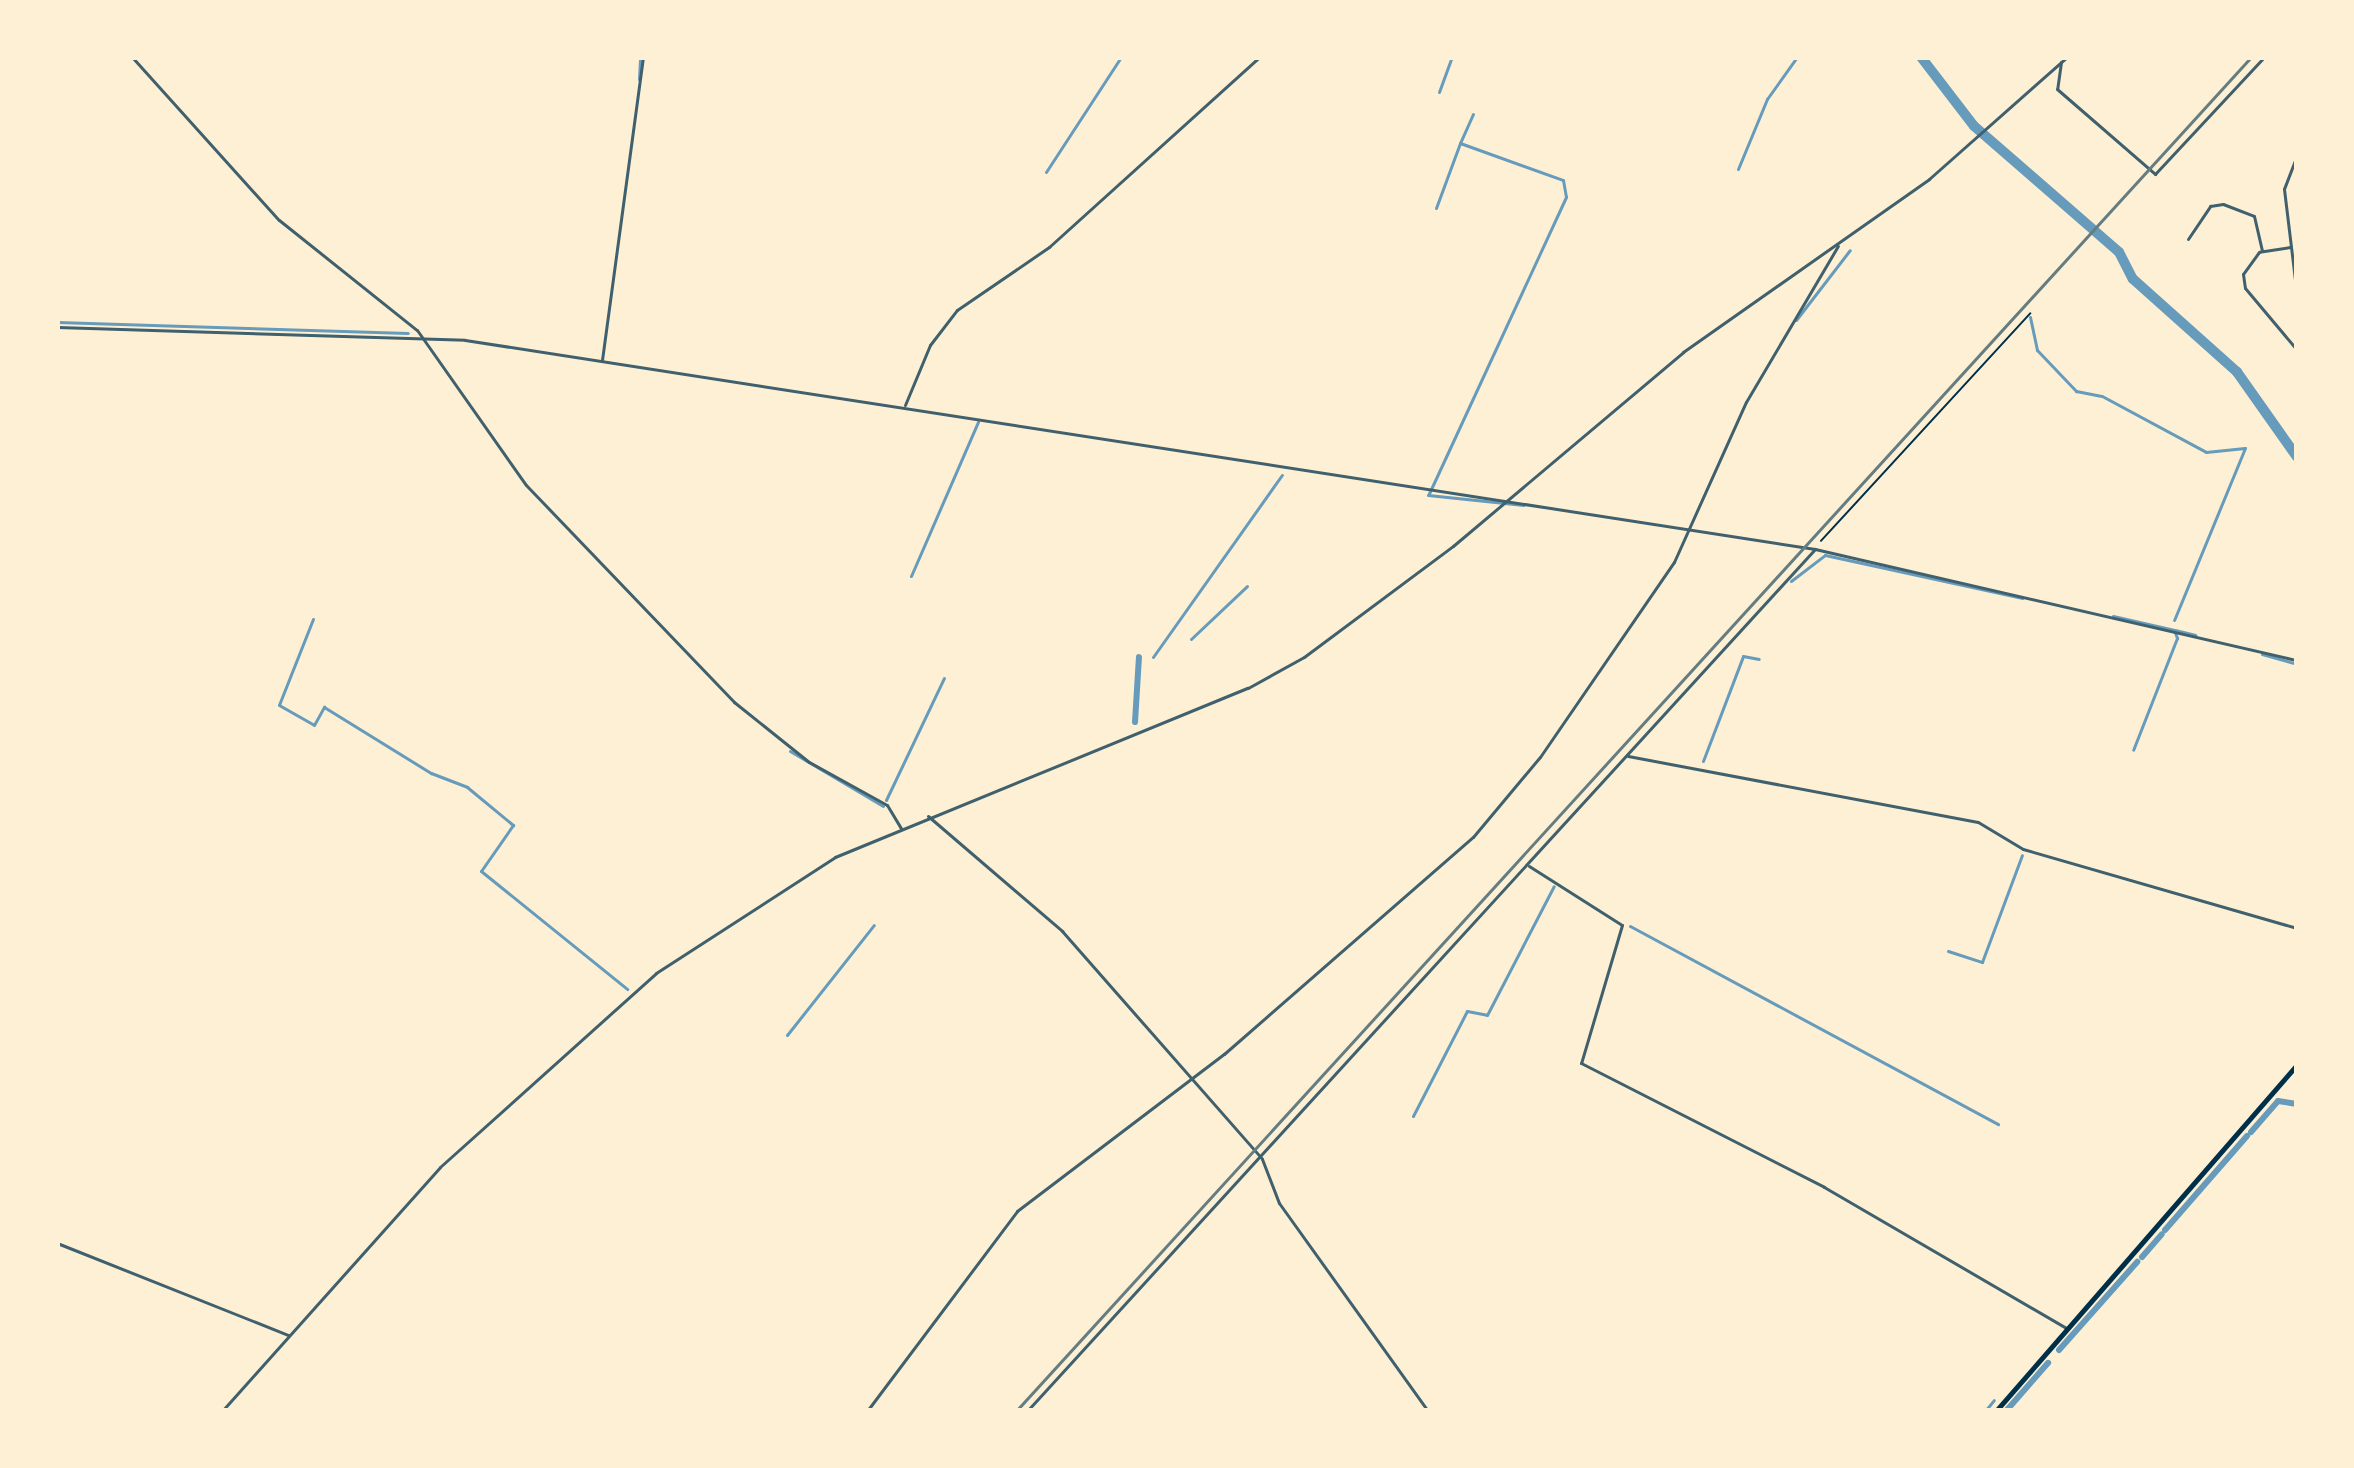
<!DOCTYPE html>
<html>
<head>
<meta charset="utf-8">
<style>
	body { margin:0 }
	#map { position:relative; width:2354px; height:1468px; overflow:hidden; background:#fdf0d5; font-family:"Work Sans",sans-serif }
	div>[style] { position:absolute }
	.stream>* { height:3px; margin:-1.5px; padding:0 1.5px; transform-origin:1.5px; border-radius:1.5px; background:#669bbc }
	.canal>* { height:6px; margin:-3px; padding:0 3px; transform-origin:3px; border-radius:3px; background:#669bbc }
	.river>* { height:10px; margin:-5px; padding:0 5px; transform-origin:5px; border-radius:5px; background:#669bbc }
	.path>* { height:1.5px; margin:-0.75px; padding:0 0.75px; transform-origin:0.75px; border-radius:0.75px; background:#003049 }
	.minor>* { height:3px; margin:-1.5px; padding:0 1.5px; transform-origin:1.5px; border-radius:1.5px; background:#3f606c }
	.tertiary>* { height:3px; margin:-1.5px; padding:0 1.5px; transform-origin:1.5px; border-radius:1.5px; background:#3f606c }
	.primary>* { height:4.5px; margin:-2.25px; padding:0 2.25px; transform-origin:2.25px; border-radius:2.25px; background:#003049 }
	.rail>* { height:3px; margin:-1.5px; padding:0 1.5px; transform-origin:1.5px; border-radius:1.5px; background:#657d81 }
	span { translate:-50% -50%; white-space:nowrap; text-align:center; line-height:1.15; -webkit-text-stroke:9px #fdf0d5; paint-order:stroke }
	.frame { position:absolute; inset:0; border:60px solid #fdf0d5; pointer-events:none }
</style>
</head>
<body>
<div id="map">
	<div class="stream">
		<i style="left:639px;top:79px;width:22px;rotate:-87deg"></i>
		<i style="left:1439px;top:92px;width:37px;rotate:-70deg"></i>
		<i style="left:1473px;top:114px;width:32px;rotate:114deg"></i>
		<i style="left:1460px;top:143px;width:109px;rotate:19.8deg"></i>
		<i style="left:1563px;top:180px;width:17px;rotate:80deg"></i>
		<i style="left:1566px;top:197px;width:328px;rotate:114.8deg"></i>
		<i style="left:1428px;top:495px;width:96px;rotate:6deg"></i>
		<i style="left:1738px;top:169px;width:76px;rotate:-67.5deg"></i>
		<i style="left:1767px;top:99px;width:52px;rotate:-54.5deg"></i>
		<i style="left:1046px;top:172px;width:137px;rotate:-56.9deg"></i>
		<i style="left:1436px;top:208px;width:69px;rotate:-69.7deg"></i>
		<i style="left:2030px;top:317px;width:34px;rotate:78deg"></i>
		<i style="left:2037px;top:350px;width:57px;rotate:46.4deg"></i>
		<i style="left:2076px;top:391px;width:26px;rotate:11deg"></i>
		<i style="left:2102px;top:396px;width:118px;rotate:28.3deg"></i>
		<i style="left:2206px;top:452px;width:39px;rotate:-6deg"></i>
		<i style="left:2245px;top:448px;width:186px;rotate:112.4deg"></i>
		<i style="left:1796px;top:320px;width:88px;rotate:-52.4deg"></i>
		<i style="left:57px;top:322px;width:351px;rotate:1.8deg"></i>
		<i style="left:911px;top:576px;width:168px;rotate:-66.5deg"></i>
		<i style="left:1791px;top:581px;width:43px;rotate:-37.4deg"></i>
		<i style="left:1825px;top:555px;width:202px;rotate:12.3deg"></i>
		<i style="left:2113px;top:616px;width:63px;rotate:12.9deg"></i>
		<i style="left:2174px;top:630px;width:9px;rotate:69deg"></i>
		<i style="left:2177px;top:638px;width:120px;rotate:111.4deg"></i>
		<i style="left:313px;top:619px;width:92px;rotate:111.6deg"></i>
		<i style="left:279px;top:705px;width:40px;rotate:29.7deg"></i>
		<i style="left:314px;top:725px;width:21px;rotate:-61deg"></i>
		<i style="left:324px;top:707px;width:126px;rotate:31.7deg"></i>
		<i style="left:431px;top:773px;width:39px;rotate:21deg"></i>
		<i style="left:467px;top:787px;width:60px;rotate:39.6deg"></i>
		<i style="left:513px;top:825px;width:56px;rotate:124.8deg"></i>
		<i style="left:481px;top:871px;width:188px;rotate:38.9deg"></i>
		<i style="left:2175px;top:630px;width:21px;rotate:14deg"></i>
		<i style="left:1191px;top:639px;width:77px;rotate:-43.4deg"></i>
		<i style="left:2262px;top:654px;width:36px;rotate:16deg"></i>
		<i style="left:1153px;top:657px;width:223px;rotate:-54.7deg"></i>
		<i style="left:790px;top:751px;width:108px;rotate:30.6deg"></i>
		<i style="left:1703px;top:761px;width:112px;rotate:-69.1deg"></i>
		<i style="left:1743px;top:656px;width:16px;rotate:11deg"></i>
		<i style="left:886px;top:800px;width:135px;rotate:-64.6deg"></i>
		<i style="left:1630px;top:926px;width:418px;rotate:28.3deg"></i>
		<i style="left:1948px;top:951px;width:36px;rotate:18deg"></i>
		<i style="left:1982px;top:962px;width:114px;rotate:-69.5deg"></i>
		<i style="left:787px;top:1035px;width:140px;rotate:-51.7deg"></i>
		<i style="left:1413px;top:1116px;width:118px;rotate:-62.8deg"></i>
		<i style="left:1467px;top:1011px;width:20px;rotate:11deg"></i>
		<i style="left:1487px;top:1015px;width:145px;rotate:-62.6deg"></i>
		<i style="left:1985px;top:1411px;width:14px;rotate:-51deg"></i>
	</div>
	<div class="canal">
		<i style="left:1135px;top:722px;width:65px;rotate:-86.5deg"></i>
		<i style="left:2251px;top:1132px;width:41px;rotate:-48.9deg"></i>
		<i style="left:2278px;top:1101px;width:19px;rotate:9deg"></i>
		<i style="left:2165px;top:1230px;width:125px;rotate:-48.9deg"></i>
		<i style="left:2142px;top:1257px;width:30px;rotate:-49deg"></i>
		<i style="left:2059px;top:1350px;width:118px;rotate:-48.4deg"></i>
		<i style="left:2006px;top:1411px;width:64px;rotate:-48.8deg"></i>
	</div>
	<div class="river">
		<i style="left:1921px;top:57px;width:87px;rotate:52.5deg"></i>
		<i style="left:1974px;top:126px;width:192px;rotate:41deg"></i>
		<i style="left:2119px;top:252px;width:30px;rotate:63deg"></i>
		<i style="left:2133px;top:279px;width:140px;rotate:41.8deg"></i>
		<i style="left:2237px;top:372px;width:104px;rotate:54.8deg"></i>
	</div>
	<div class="path">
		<i style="left:1821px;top:541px;width:309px;rotate:-47.4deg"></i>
	</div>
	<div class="minor">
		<i style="left:132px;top:57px;width:219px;rotate:48deg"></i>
		<i style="left:279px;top:220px;width:176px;rotate:38.6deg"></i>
		<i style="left:417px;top:330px;width:189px;rotate:54.9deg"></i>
		<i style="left:526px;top:485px;width:301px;rotate:46.2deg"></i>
		<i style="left:734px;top:702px;width:96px;rotate:38.7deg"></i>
		<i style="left:809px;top:762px;width:89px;rotate:28.9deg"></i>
		<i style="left:887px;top:805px;width:27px;rotate:59deg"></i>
		<i style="left:2061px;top:62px;width:27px;rotate:98deg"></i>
		<i style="left:2057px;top:89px;width:130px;rotate:40.9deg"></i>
		<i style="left:2155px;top:174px;width:160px;rotate:-47deg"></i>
		<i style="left:2297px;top:155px;width:36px;rotate:111deg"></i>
		<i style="left:2284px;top:189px;width:109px;rotate:83.1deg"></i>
		<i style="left:2188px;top:239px;width:40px;rotate:-56deg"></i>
		<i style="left:2210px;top:206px;width:13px;rotate:-9deg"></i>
		<i style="left:2223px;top:204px;width:33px;rotate:21deg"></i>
		<i style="left:2254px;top:216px;width:35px;rotate:77deg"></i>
		<i style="left:2290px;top:247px;width:31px;rotate:171deg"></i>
		<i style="left:2259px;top:252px;width:27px;rotate:126deg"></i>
		<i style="left:2243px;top:274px;width:14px;rotate:82deg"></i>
		<i style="left:2245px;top:288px;width:81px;rotate:50deg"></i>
		<i style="left:57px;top:327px;width:408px;rotate:1.8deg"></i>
		<i style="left:465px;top:340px;width:1366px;rotate:8.8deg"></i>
		<i style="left:1815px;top:549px;width:495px;rotate:13deg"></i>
		<i style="left:602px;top:360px;width:306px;rotate:-82.3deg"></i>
		<i style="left:905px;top:405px;width:65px;rotate:-67.4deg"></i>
		<i style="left:930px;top:345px;width:44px;rotate:-52.4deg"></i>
		<i style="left:957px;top:310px;width:112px;rotate:-34.4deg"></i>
		<i style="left:1049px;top:247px;width:283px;rotate:-42.1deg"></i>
		<i style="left:1628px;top:756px;width:356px;rotate:10.7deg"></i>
		<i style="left:1978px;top:822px;width:52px;rotate:31deg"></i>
		<i style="left:2023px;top:849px;width:285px;rotate:16.1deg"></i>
		<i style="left:928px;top:816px;width:177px;rotate:40.6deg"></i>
		<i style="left:1062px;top:931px;width:303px;rotate:48.7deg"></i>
		<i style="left:1262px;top:1159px;width:47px;rotate:68.9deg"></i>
		<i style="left:1279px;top:1203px;width:256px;rotate:54.4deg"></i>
		<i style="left:1529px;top:866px;width:110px;rotate:32.4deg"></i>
		<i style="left:1622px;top:925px;width:144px;rotate:106.5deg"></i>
		<i style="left:1581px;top:1063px;width:273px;rotate:27deg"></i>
		<i style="left:1824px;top:1187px;width:282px;rotate:30.2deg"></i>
		<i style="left:57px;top:1243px;width:249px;rotate:21.7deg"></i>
		<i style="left:867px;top:1411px;width:250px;rotate:-53.1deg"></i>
		<i style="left:1017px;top:1211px;width:260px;rotate:-37.2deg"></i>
		<i style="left:1224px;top:1054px;width:330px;rotate:-41.1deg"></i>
		<i style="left:1473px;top:837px;width:104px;rotate:-50.1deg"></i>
		<i style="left:1540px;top:757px;width:237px;rotate:-55.5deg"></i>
		<i style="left:1674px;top:562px;width:175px;rotate:-65.8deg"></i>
		<i style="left:1746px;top:402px;width:181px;rotate:-59.5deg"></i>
		<i style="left:1027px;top:1411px;width:1168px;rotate:-47.57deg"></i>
	</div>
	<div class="tertiary">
		<i style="left:222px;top:1411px;width:327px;rotate:-48.2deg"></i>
		<i style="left:440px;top:1167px;width:290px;rotate:-41.9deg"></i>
		<i style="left:656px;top:973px;width:213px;rotate:-32.9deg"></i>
		<i style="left:835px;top:857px;width:446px;rotate:-22.3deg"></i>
		<i style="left:1248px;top:688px;width:64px;rotate:-29deg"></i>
		<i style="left:1304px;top:657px;width:186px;rotate:-36.7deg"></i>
		<i style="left:1453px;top:546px;width:301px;rotate:-40.1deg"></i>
		<i style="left:1683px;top:352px;width:301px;rotate:-35.1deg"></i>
		<i style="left:1929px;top:179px;width:184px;rotate:-41.5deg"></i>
	</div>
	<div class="primary">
		<i style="left:1996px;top:1411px;width:459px;rotate:-49deg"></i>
	</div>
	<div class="rail">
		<i style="left:1016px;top:1411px;width:1833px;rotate:-47.63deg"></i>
	</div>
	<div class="frame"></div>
</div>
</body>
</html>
